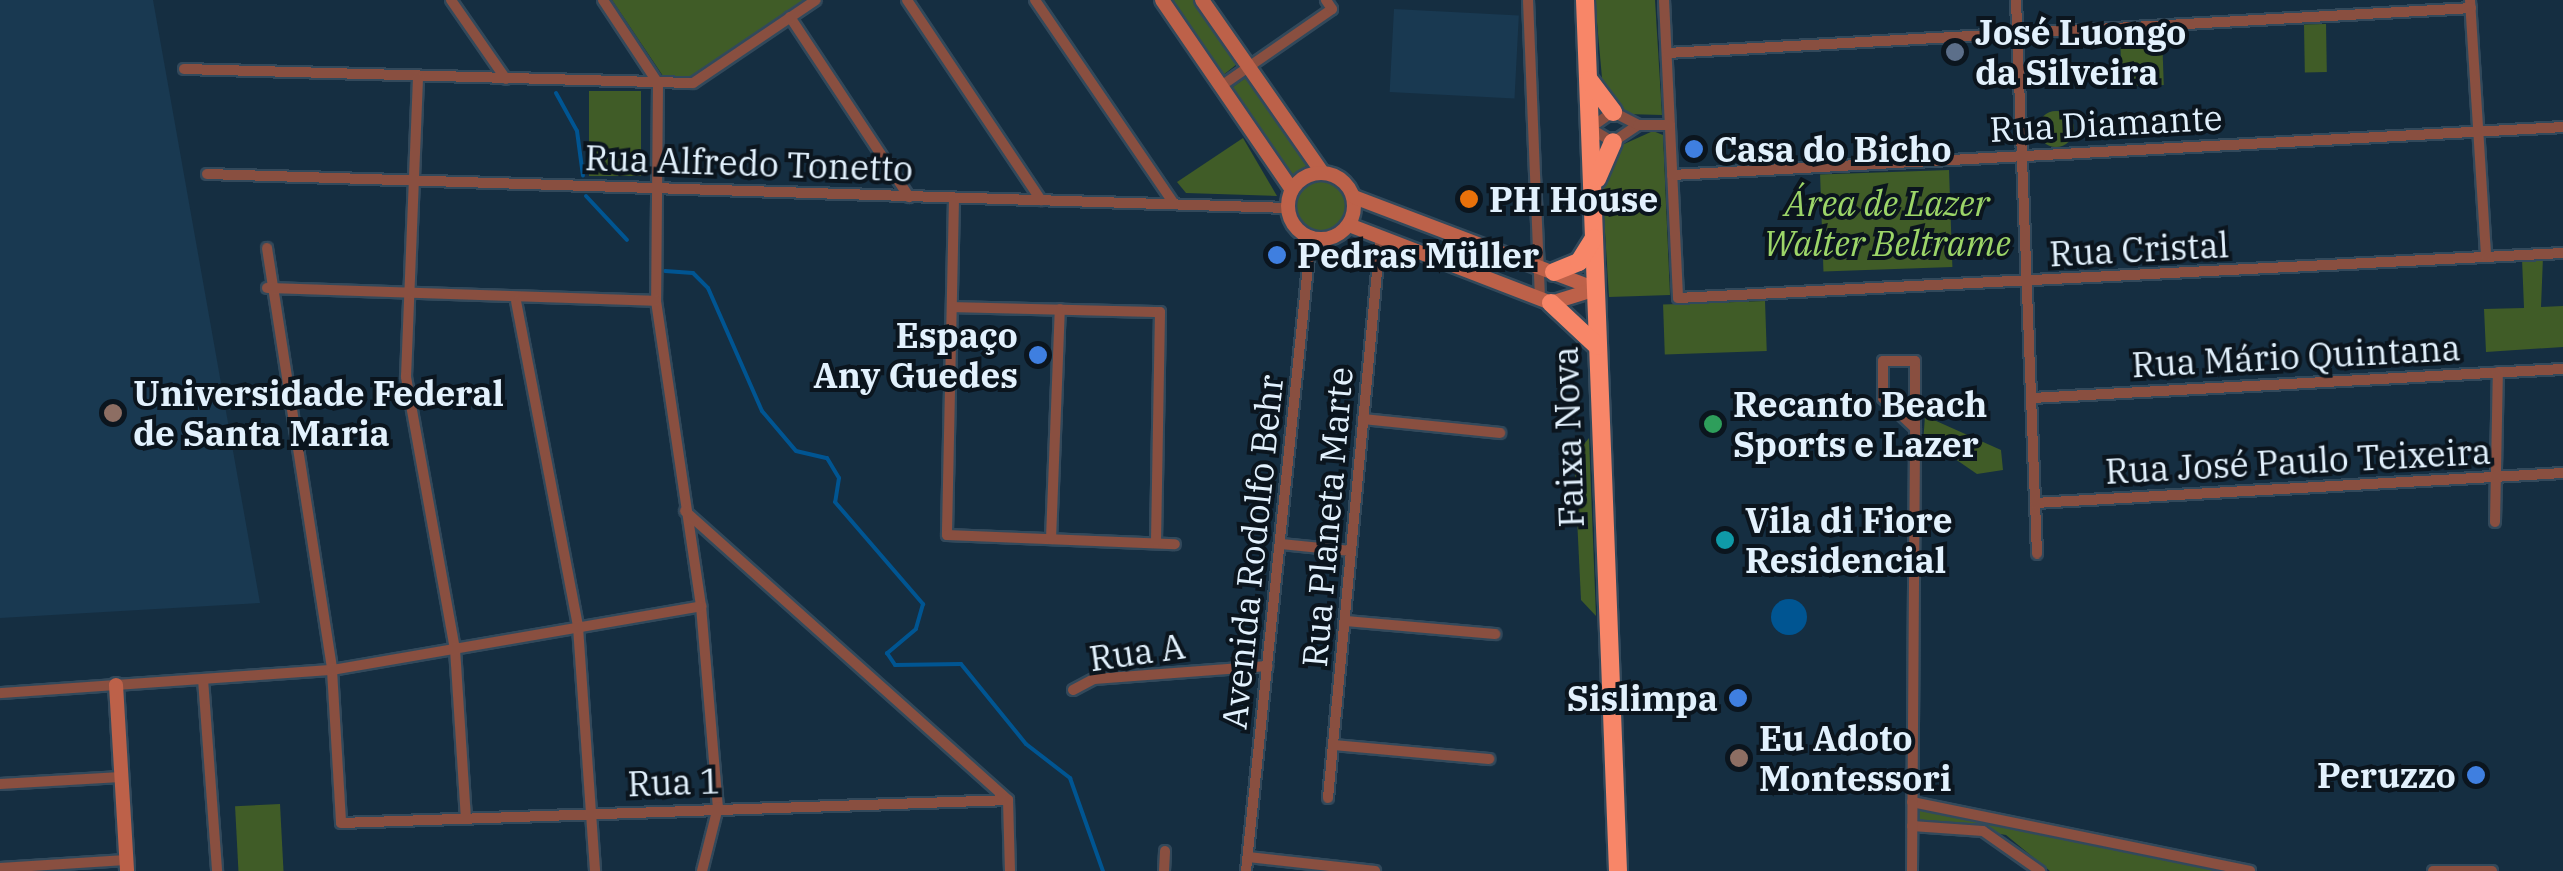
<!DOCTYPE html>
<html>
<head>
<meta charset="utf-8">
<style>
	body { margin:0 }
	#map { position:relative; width:2563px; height:871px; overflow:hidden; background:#152e41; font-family:"IBM Plex Serif",serif }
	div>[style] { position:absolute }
	.built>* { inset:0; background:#193951; transform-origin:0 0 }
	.green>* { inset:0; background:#405c27; transform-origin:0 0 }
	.round { border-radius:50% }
	.water>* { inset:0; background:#005592 }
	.stream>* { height:4px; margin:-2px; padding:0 2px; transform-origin:2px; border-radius:2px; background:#005592 }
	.roads { filter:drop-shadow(2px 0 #32495b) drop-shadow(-2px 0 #32495b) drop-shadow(0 2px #32495b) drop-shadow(0 -2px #32495b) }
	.street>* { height:10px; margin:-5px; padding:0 5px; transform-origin:5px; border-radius:5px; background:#894f40 }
	.secondary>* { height:14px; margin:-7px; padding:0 7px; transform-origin:7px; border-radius:7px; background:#bd6149 }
	.secondary>.ring { margin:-7px; padding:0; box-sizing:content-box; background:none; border:14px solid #bd6149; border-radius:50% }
	.highway>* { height:18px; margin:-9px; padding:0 9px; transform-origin:9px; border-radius:9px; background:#f88668 }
	.dots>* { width:28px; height:28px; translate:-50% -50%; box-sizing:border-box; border:5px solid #0b151e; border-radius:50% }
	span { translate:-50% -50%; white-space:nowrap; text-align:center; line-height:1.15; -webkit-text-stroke:8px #0b151e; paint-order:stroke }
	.poi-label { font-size:35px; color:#e2f1fd; font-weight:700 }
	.left { translate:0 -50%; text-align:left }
	.right { translate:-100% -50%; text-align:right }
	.street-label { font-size:35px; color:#e2f1fd }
	.park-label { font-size:35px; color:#9cd568; font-style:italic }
</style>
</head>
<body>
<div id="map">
	<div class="built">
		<i style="clip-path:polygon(0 0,153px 0,260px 603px,0 618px)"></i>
		<i style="left:1394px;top:9px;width:125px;height:83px;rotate:3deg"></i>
	</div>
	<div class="green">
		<i style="clip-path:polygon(612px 0,804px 0,691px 77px,663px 76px)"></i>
		<i style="clip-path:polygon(1170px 0,1193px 0,1237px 64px,1222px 76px)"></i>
		<i style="clip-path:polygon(1595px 0,1655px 0,1662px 115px,1626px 114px,1603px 89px)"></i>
		<i style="left:2326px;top:24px;width:48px;height:22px;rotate:89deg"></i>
		<i style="left:2162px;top:34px;width:51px;height:42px;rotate:88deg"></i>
		<i style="left:1247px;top:77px;width:107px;height:21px;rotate:55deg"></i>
		<i style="left:589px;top:91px;width:52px;height:85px"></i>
		<i class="round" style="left:2038px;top:111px;width:36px;height:36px"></i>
		<i style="clip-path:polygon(1653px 131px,1663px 135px,1670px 295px,1609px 297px,1602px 183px,1613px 149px)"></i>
		<i style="clip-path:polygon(1243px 138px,1277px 196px,1186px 193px,1177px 182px)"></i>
		<i style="left:1949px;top:170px;width:97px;height:129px;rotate:88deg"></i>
		<i class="round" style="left:1296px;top:180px;width:52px;height:52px"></i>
		<i style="clip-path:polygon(2543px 257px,2541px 307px,2563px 306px,2563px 347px,2486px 352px,2484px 309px,2524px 308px,2522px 259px)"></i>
		<i style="left:1765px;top:301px;width:50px;height:102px;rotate:88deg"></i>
		<i style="clip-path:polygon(1925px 416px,2001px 450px,2003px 470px,1977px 474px,1945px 452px,1922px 457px)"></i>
		<i style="clip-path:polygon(1589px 438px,1596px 616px,1581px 600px,1574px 456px)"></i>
		<i style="left:280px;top:804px;width:67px;height:45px;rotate:87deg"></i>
		<i style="clip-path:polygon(1918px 809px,1956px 814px,2228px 871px,2050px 871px,2006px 835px,1919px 820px)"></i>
	</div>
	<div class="water">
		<i class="round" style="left:1771px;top:599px;width:36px;height:36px"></i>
	</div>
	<div class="stream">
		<i style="left:556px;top:93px;width:43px;rotate:61.1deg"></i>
		<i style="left:577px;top:131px;width:45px;rotate:82.4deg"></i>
		<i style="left:586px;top:196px;width:60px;rotate:47deg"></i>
		<i style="left:665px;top:271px;width:28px;rotate:4deg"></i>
		<i style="left:693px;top:273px;width:21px;rotate:45deg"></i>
		<i style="left:708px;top:288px;width:134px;rotate:66.3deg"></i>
		<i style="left:762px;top:411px;width:52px;rotate:49.6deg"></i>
		<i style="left:796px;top:451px;width:32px;rotate:13deg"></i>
		<i style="left:827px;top:458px;width:23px;rotate:59deg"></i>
		<i style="left:839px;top:478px;width:24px;rotate:99deg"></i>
		<i style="left:835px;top:502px;width:135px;rotate:49.2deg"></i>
		<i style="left:923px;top:604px;width:26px;rotate:106deg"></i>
		<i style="left:916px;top:629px;width:38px;rotate:140deg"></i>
		<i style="left:887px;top:653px;width:14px;rotate:56deg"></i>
		<i style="left:895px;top:665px;width:66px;rotate:-0.9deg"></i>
		<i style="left:961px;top:664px;width:103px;rotate:50.9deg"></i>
		<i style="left:1026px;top:744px;width:56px;rotate:37.7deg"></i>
		<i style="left:1070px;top:778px;width:99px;rotate:70.5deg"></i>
	</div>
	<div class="roads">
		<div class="street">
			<i style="left:451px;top:0;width:96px;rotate:55.2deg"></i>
			<i style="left:603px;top:0;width:100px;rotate:56.5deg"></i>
			<i style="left:658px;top:83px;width:218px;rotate:90.5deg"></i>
			<i style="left:656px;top:301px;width:308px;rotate:81.6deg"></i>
			<i style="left:701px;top:606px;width:202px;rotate:85.2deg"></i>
			<i style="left:718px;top:807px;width:66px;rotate:104deg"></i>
			<i style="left:907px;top:0;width:241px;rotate:56.2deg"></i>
			<i style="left:1035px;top:0;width:247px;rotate:55.7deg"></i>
			<i style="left:1528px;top:0;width:299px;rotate:87.7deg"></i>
			<i style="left:1664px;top:0;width:298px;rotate:87.3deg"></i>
			<i style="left:1678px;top:298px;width:886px;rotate:-2.91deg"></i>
			<i style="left:2016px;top:0;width:554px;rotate:87.83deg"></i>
			<i style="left:2470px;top:0;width:257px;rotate:86.4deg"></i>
			<i style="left:790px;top:17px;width:216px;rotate:56.5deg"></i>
			<i style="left:1667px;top:53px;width:805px;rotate:-3.2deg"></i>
			<i style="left:184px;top:69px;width:509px;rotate:1.58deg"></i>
			<i style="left:693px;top:83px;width:148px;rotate:-34deg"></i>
			<i style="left:418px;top:78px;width:299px;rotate:92.3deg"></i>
			<i style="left:406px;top:377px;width:276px;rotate:79.8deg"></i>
			<i style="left:455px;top:649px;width:169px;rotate:86.3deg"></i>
			<i style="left:1221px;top:86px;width:135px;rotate:-34.7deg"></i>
			<i style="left:1332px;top:9px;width:11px;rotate:-124deg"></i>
			<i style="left:1638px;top:125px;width:30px;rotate:146deg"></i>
			<i style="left:1613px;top:142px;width:27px;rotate:-149deg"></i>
			<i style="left:1590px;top:128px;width:28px;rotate:-35deg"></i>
			<i style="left:1613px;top:112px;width:28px;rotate:27deg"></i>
			<i style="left:1638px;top:125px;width:32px"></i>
			<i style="left:207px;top:174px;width:1082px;rotate:1.8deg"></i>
			<i style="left:1672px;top:175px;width:892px;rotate:-3.08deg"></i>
			<i style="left:954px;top:198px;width:337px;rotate:91.2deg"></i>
			<i style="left:947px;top:535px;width:228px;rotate:2.3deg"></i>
			<i style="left:267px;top:248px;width:427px;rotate:81.2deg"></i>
			<i style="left:332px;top:670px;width:153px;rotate:86.6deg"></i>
			<i style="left:341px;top:823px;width:667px;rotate:-1.97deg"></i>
			<i style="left:267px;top:288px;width:389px;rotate:1.9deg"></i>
			<i style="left:516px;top:301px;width:332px;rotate:79.2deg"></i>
			<i style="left:578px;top:627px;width:245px;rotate:86deg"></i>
			<i style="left:954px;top:307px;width:206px;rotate:1.4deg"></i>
			<i style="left:1160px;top:312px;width:230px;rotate:91deg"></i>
			<i style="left:2032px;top:398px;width:532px;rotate:-3.13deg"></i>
			<i style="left:1363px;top:419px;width:138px;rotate:5.8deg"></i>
			<i style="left:2035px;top:503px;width:529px;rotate:-3.25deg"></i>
			<i style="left:685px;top:511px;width:433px;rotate:41.8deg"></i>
			<i style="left:1008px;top:800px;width:71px;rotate:88.4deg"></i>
			<i style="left:2495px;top:522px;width:150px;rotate:-88.9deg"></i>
			<i style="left:1051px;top:539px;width:230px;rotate:-87.8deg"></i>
			<i style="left:1281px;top:544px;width:70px;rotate:5.7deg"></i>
			<i style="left:1345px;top:621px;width:151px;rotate:5deg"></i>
			<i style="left:203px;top:679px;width:193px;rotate:85.8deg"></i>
			<i style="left:1073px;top:690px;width:24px;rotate:-28deg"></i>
			<i style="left:1094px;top:679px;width:174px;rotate:-4.3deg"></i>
			<i style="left:0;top:693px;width:333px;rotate:-4deg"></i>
			<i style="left:332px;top:670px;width:375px;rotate:-9.8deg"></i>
			<i style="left:1333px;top:745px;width:157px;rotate:5.1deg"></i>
			<i style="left:0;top:784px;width:121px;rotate:-3.3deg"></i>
			<i style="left:1328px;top:798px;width:560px;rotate:-84.68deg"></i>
			<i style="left:1912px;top:802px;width:345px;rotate:11.5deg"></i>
			<i style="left:1912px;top:826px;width:71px;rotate:4deg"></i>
			<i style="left:1983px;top:831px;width:70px;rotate:35.1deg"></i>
			<i style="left:1248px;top:857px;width:128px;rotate:6.3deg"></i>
			<i style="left:0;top:868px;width:126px;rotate:-3.6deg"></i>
			<i style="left:1164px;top:871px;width:20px;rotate:-87deg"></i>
			<i style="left:1246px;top:871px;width:637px;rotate:-84.15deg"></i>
			<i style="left:1912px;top:871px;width:443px;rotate:-89.6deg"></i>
			<i style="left:1915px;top:428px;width:67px;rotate:-90deg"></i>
			<i style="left:1915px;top:361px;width:32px;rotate:180deg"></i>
			<i style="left:1883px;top:361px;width:37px;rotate:90deg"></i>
			<i style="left:1883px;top:398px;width:44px;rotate:43.2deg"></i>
			<i style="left:2433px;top:871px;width:59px"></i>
		</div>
		<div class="secondary">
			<i style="left:1162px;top:0;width:230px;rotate:55.6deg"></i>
			<i style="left:1202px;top:0;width:210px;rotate:55.1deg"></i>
			<i class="ring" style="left:1288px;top:173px;width:52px;height:52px"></i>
			<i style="left:1354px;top:197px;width:259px;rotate:20.8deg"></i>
			<i style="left:1349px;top:225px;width:217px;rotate:21.1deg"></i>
			<i style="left:1551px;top:303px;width:47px;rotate:-17.3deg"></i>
			<i style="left:116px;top:685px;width:186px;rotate:86.6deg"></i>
		</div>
		<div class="highway">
			<i style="left:1585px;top:0;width:872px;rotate:87.83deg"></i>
			<i style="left:1589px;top:80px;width:40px;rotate:53deg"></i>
			<i style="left:1597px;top:179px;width:40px;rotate:-66.6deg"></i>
			<i style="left:1554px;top:272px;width:27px;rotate:-22deg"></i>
			<i style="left:1579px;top:262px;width:28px;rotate:-58deg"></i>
			<i style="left:1551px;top:303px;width:63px;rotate:43.1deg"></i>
		</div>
	</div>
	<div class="dots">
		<i style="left:1955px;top:52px;background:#5c6f8a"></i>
		<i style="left:1694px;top:149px;background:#3f7fe0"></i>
		<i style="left:1469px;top:199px;background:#e8710a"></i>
		<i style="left:1277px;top:255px;background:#3f7fe0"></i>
		<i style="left:1038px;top:355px;background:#3f7fe0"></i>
		<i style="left:113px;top:413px;background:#8d6e63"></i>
		<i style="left:1713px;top:424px;background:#2e9e5b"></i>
		<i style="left:1725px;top:540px;background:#0f9aa8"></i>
		<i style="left:1738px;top:698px;background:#3f7fe0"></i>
		<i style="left:1739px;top:758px;background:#8d6e63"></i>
		<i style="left:2476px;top:775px;background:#3f7fe0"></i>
	</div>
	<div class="poi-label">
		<span class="left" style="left:1975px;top:52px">José Luongo<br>da Silveira</span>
		<span class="left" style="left:1714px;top:149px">Casa do Bicho</span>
		<span class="left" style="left:1489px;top:199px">PH House</span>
		<span class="left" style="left:1297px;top:255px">Pedras Müller</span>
		<span class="right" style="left:1018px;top:355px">Espaço<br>Any Guedes</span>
		<span class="left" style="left:133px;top:413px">Universidade Federal<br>de Santa Maria</span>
		<span class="left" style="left:1733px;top:424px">Recanto Beach<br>Sports e Lazer</span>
		<span class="left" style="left:1745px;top:540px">Vila di Fiore<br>Residencial</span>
		<span class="right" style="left:1718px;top:698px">Sislimpa</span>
		<span class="left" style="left:1759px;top:758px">Eu Adoto<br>Montessori</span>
		<span class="right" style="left:2456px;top:775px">Peruzzo</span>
	</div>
	<div class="street-label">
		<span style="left:2106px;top:123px;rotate:-3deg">Rua Diamante</span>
		<span style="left:749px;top:163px;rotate:2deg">Rua Alfredo Tonetto</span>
		<span style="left:2139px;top:249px;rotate:-3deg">Rua Cristal</span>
		<span style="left:2296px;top:356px;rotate:-3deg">Rua Mário Quintana</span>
		<span style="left:1568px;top:437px;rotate:-92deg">Faixa Nova</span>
		<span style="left:2298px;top:461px;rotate:-3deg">Rua José Paulo Teixeira</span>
		<span style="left:1327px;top:517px;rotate:-85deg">Rua Planeta Marte</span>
		<span style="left:1252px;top:552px;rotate:-84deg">Avenida Rodolfo Behr</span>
		<span style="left:1137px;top:652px;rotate:-8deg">Rua A</span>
		<span style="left:674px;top:782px;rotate:-2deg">Rua 1</span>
	</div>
	<div class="park-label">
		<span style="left:1887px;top:223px">Área de Lazer<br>Walter Beltrame</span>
	</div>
</div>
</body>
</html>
